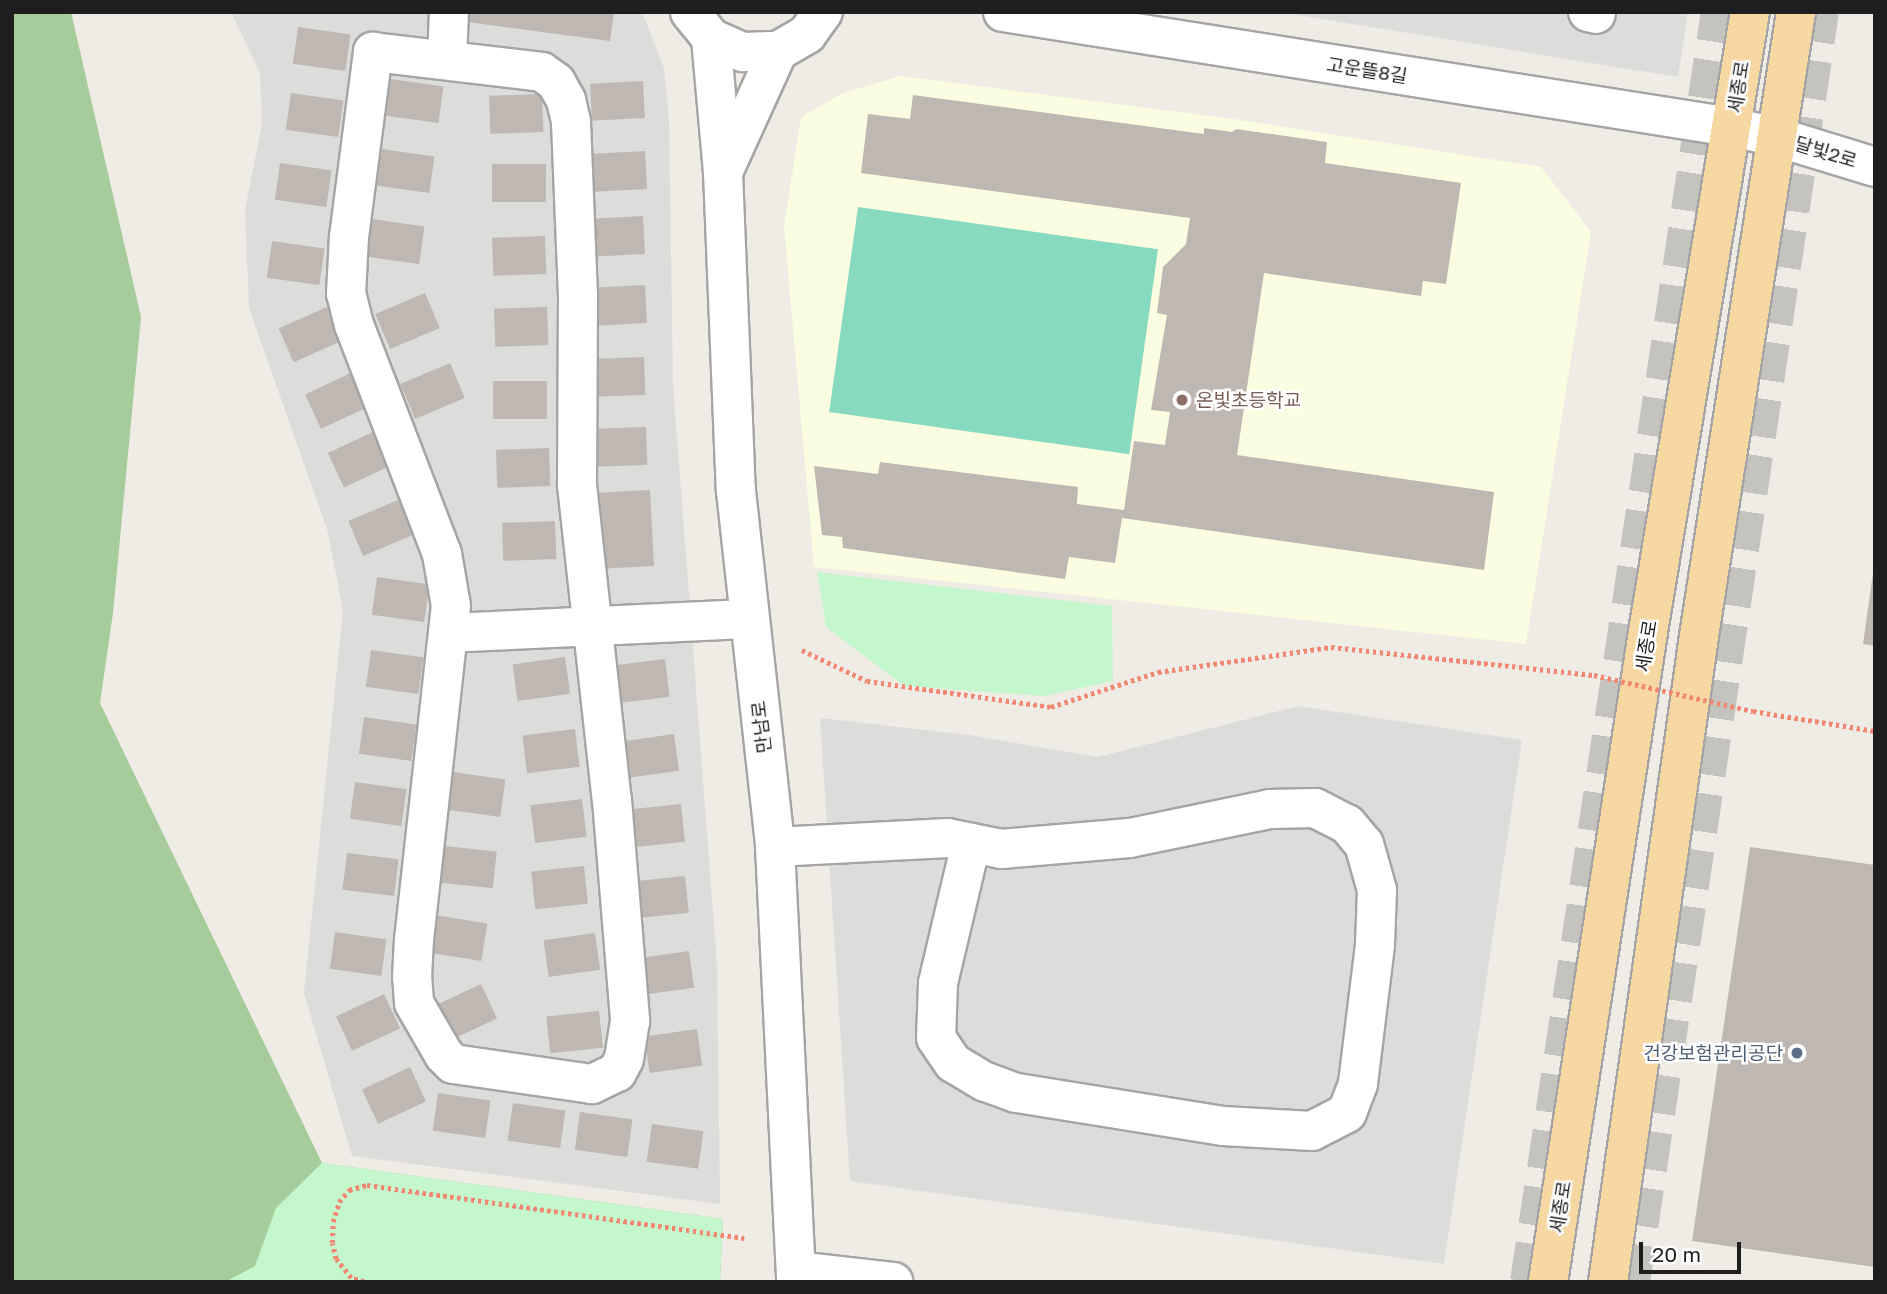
<!DOCTYPE html>
<html>
<head>
<meta charset="utf-8">
<style>
	body { margin:0 }
	#map { position:relative; width:1887px; height:1294px; overflow:hidden; background:#efece5; font-family:"Golos Text","Noto Sans KR",sans-serif }
	div>[style] { position:absolute }
	.residential>* { inset:0; background:#dcdcdb }
	.education>* { inset:0; background:#fbfde0 }
	.forest>* { inset:0; background:#a7cc9c }
	.park>* { inset:0; background:#c4f7cc }
	.pitch>* { inset:0; background:#87dabf; transform-origin:0 0 }
	.building>* { inset:0; background:#bfb8b2; transform-origin:0 0 }
	.highway-tunnel>* { height:38px; margin-top:-19px; transform-origin:0; background:repeating-linear-gradient(90deg,#c5c3bd 0 38px,transparent 0 57px) }
	.path>* { height:4.5px; margin-top:-2.25px; transform-origin:0; background:repeating-linear-gradient(90deg,#f38872 0 3.5px,transparent 0 7px) }
	.roads { filter:drop-shadow(2px 0 #a5a5a5) drop-shadow(-2px 0 #a5a5a5) drop-shadow(0 2px #a5a5a5) drop-shadow(0 -2px #a5a5a5) }
	.minor>* { height:38px; margin:-19px; padding:0 19px; transform-origin:19px; border-radius:19px; background:#fff }
	.major>* { height:38px; margin:-19px; padding:0 19px; transform-origin:19px; border-radius:19px; background:#f7d8a2 }
	.path-bridge>* { height:4.5px; margin-top:-2.25px; transform-origin:0; background:repeating-linear-gradient(90deg,#f38872 0 3.5px,transparent 0 7px) }
	.dots>* { width:19px; height:19px; translate:-50% -50%; box-sizing:border-box; border:4px solid #fff; border-radius:50% }
	span { translate:-50% -50%; white-space:nowrap; text-align:center; line-height:1.15; -webkit-text-stroke:5px #fff; paint-order:stroke }
	.street-label { font-size:19px; color:#1e1e1e }
	.education-label { font-size:19px; color:#785e54 }
	.left { translate:0 -50%; text-align:left }
	.service-label { font-size:19px; color:#4e5e75 }
	.right { translate:-100% -50%; text-align:right }
	.frame { position:absolute; inset:0; border:14px solid #1e1e1e; pointer-events:none }
	.scale { position:absolute; left:1639px; top:1242px; width:102px; height:32px; box-sizing:border-box; border:4px solid #1e1e1e; border-top:0; padding-left:9px; font-size:21px; line-height:24px; white-space:nowrap; color:#1e1e1e; -webkit-text-stroke:5px #fff; paint-order:stroke }
</style>
</head>
<body>
<div id="map">
	<div class="residential">
		<i style="clip-path:polygon(231px 12px,642px 12px,664px 68px,669px 121px,673px 385px,717px 965px,720px 1204px,352px 1156px,304px 993px,343px 610px,327px 529px,249px 308px,245px 210px,262px 124px,260px 73px)"></i>
		<i style="clip-path:polygon(1279px 12px,1688px 12px,1678px 77px)"></i>
		<i style="clip-path:polygon(1298px 706px,1522px 740px,1444px 1264px,850px 1181px,820px 718px,969px 735px,1098px 757px)"></i>
	</div>
	<div class="education">
		<i style="clip-path:polygon(901px 76px,1240px 120px,1541px 167px,1591px 232px,1526px 644px,814px 567px,784px 226px,801px 117px,843px 93px)"></i>
	</div>
	<div class="forest">
		<i style="clip-path:polygon(12px 12px,71px 12px,141px 317px,113px 613px,100px 703px,322px 1163px,723px 1219px,720px 1282px,12px 1282px)"></i>
	</div>
	<div class="park">
		<i style="clip-path:polygon(817px 572px,1112px 606px,1113px 681px,1044px 696px,904px 686px,826px 627px)"></i>
		<i style="clip-path:polygon(322px 1163px,723px 1219px,720px 1282px,225px 1282px,255px 1266px,276px 1208px)"></i>
	</div>
	<div class="pitch">
		<i style="left:858px;top:207px;width:303px;height:207px;rotate:8deg"></i>
	</div>
	<div class="building">
		<i style="clip-path:polygon(461px 12px,614px 12px,610px 41px,460px 21px)"></i>
		<i style="left:298px;top:27px;width:53px;height:37px;rotate:8deg"></i>
		<i style="left:391px;top:79px;width:53px;height:37px;rotate:8deg"></i>
		<i style="left:643px;top:81px;width:37px;height:53px;rotate:87deg"></i>
		<i style="left:291px;top:93px;width:53px;height:37px;rotate:8deg"></i>
		<i style="left:542px;top:94px;width:38px;height:53px;rotate:88deg"></i>
		<i style="clip-path:polygon(913px 95px,1204px 134px,1204px 128px,1232px 132px,1236px 129px,1327px 142px,1325px 163px,1461px 183px,1446px 284px,1423px 281px,1421px 296px,1264px 273px,1237px 455px,1494px 492px,1484px 570px,1122px 518px,1115px 563px,1069px 557px,1065px 579px,843px 548px,842px 537px,822px 535px,814px 466px,878px 474px,880px 462px,1078px 487px,1077px 504px,1124px 510px,1134px 441px,1165px 445px,1170px 412px,1151px 410px,1167px 315px,1157px 313px,1163px 267px,1186px 244px,1190px 218px,861px 173px,868px 114px,910px 119px)"></i>
		<i style="left:382px;top:149px;width:53px;height:37px;rotate:8deg"></i>
		<i style="left:645px;top:151px;width:38px;height:53px;rotate:87deg"></i>
		<i style="left:280px;top:163px;width:52px;height:37px;rotate:8deg"></i>
		<i style="left:546px;top:164px;width:38px;height:54px;rotate:90deg"></i>
		<i style="left:643px;top:216px;width:38px;height:53px;rotate:87deg"></i>
		<i style="left:372px;top:219px;width:53px;height:38px;rotate:8deg"></i>
		<i style="left:545px;top:236px;width:38px;height:53px;rotate:88deg"></i>
		<i style="left:272px;top:241px;width:53px;height:37px;rotate:8deg"></i>
		<i style="left:645px;top:285px;width:38px;height:53px;rotate:87deg"></i>
		<i style="left:425px;top:293px;width:38px;height:54px;rotate:67deg"></i>
		<i style="left:327px;top:307px;width:37px;height:53px;rotate:66deg"></i>
		<i style="left:547px;top:307px;width:38px;height:53px;rotate:88deg"></i>
		<i style="left:644px;top:357px;width:38px;height:54px;rotate:88deg"></i>
		<i style="left:450px;top:363px;width:38px;height:54px;rotate:67deg"></i>
		<i style="left:353px;top:372px;width:38px;height:53px;rotate:65deg"></i>
		<i style="left:547px;top:381px;width:38px;height:54px;rotate:90deg"></i>
		<i style="left:646px;top:427px;width:38px;height:53px;rotate:88deg"></i>
		<i style="left:375px;top:431px;width:38px;height:52px;rotate:65deg"></i>
		<i style="left:549px;top:448px;width:38px;height:53px;rotate:88deg"></i>
		<i style="left:650px;top:490px;width:76px;height:53px;rotate:87deg"></i>
		<i style="left:398px;top:500px;width:38px;height:54px;rotate:67deg"></i>
		<i style="left:555px;top:521px;width:38px;height:53px;rotate:88deg"></i>
		<i style="clip-path:polygon(1873px 573px,1875px 573px,1875px 646px,1863px 644px)"></i>
		<i style="left:377px;top:577px;width:53px;height:38px;rotate:8deg"></i>
		<i style="left:371px;top:650px;width:53px;height:37px;rotate:8deg"></i>
		<i style="left:565px;top:657px;width:37px;height:53px;rotate:82deg"></i>
		<i style="left:665px;top:659px;width:38px;height:53px;rotate:83deg"></i>
		<i style="left:364px;top:717px;width:53px;height:37px;rotate:8deg"></i>
		<i style="left:575px;top:729px;width:38px;height:53px;rotate:83deg"></i>
		<i style="left:674px;top:734px;width:37px;height:53px;rotate:82deg"></i>
		<i style="left:453px;top:772px;width:53px;height:38px;rotate:8deg"></i>
		<i style="left:355px;top:782px;width:52px;height:37px;rotate:8deg"></i>
		<i style="left:582px;top:799px;width:38px;height:52px;rotate:83deg"></i>
		<i style="left:681px;top:804px;width:38px;height:53px;rotate:84deg"></i>
		<i style="left:444px;top:846px;width:53px;height:37px;rotate:6deg"></i>
		<i style="clip-path:polygon(1750px 847px,1875px 865px,1875px 1267px,1692px 1241px)"></i>
		<i style="left:347px;top:853px;width:52px;height:37px;rotate:7deg"></i>
		<i style="left:584px;top:866px;width:38px;height:53px;rotate:84deg"></i>
		<i style="left:685px;top:876px;width:37px;height:53px;rotate:84deg"></i>
		<i style="left:434px;top:915px;width:54px;height:38px;rotate:9deg"></i>
		<i style="left:335px;top:932px;width:52px;height:37px;rotate:8deg"></i>
		<i style="left:595px;top:933px;width:37px;height:52px;rotate:82deg"></i>
		<i style="left:689px;top:951px;width:37px;height:53px;rotate:82deg"></i>
		<i style="left:481px;top:984px;width:38px;height:52px;rotate:65deg"></i>
		<i style="left:384px;top:994px;width:38px;height:53px;rotate:65deg"></i>
		<i style="left:599px;top:1011px;width:37px;height:53px;rotate:84deg"></i>
		<i style="left:697px;top:1029px;width:37px;height:53px;rotate:82deg"></i>
		<i style="left:410px;top:1067px;width:38px;height:53px;rotate:65deg"></i>
		<i style="left:438px;top:1093px;width:53px;height:38px;rotate:8deg"></i>
		<i style="left:513px;top:1103px;width:53px;height:38px;rotate:8deg"></i>
		<i style="left:580px;top:1112px;width:53px;height:38px;rotate:8deg"></i>
		<i style="left:652px;top:1124px;width:52px;height:38px;rotate:8deg"></i>
	</div>
	<div class="highway-tunnel">
		<i style="left:1529px;top:1282px;width:1284px;rotate:-81.45deg"></i>
		<i style="left:1631px;top:1282px;width:1284px;rotate:-81.54deg"></i>
	</div>
	<div class="path">
		<i style="left:802px;top:650px;width:72px;rotate:25.5deg"></i>
		<i style="left:867px;top:681px;width:186px;rotate:8deg"></i>
		<i style="left:1051px;top:707px;width:113px;rotate:-18.1deg"></i>
		<i style="left:1158px;top:672px;width:175px;rotate:-8.2deg"></i>
		<i style="left:1331px;top:647px;width:264px;rotate:6.1deg"></i>
		<i style="left:1753px;top:711px;width:124px;rotate:9.3deg"></i>
		<i style="left:364px;top:1282px;width:14px;rotate:-163deg"></i>
		<i style="left:351px;top:1278px;width:24px;rotate:-128deg"></i>
		<i style="left:336px;top:1259px;width:16px;rotate:-104deg"></i>
		<i style="left:332px;top:1243px;width:21px;rotate:-87deg"></i>
		<i style="left:333px;top:1222px;width:21px;rotate:-73deg"></i>
		<i style="left:339px;top:1202px;width:16px;rotate:-50deg"></i>
		<i style="left:349px;top:1190px;width:19px;rotate:-16deg"></i>
		<i style="left:367px;top:1185px;width:381px;rotate:8deg"></i>
	</div>
	<div class="roads">
		<div class="minor">
			<i style="left:690px;top:12px;width:33px;rotate:51deg"></i>
			<i style="left:711px;top:38px;width:35px;rotate:24deg"></i>
			<i style="left:743px;top:52px;width:35px;rotate:-2deg"></i>
			<i style="left:778px;top:51px;width:34px;rotate:-30deg"></i>
			<i style="left:807px;top:34px;width:27px;rotate:-54deg"></i>
			<i style="left:1003px;top:12px;width:737px;rotate:8.98deg"></i>
			<i style="left:1731px;top:127px;width:47px;rotate:12.3deg"></i>
			<i style="left:1777px;top:137px;width:102px;rotate:17deg"></i>
			<i style="left:1588px;top:12px;width:8px;rotate:14deg"></i>
			<i style="left:711px;top:38px;width:135px;rotate:84.9deg"></i>
			<i style="left:723px;top:172px;width:319px;rotate:87.7deg"></i>
			<i style="left:736px;top:491px;width:358px;rotate:83.7deg"></i>
			<i style="left:775px;top:847px;width:436px;rotate:87.2deg"></i>
			<i style="left:373px;top:52px;width:170px;rotate:6.7deg"></i>
			<i style="left:542px;top:72px;width:17px;rotate:36deg"></i>
			<i style="left:556px;top:82px;width:21px;rotate:61deg"></i>
			<i style="left:566px;top:100px;width:23px;rotate:77deg"></i>
			<i style="left:571px;top:122px;width:173px;rotate:87.7deg"></i>
			<i style="left:578px;top:295px;width:190px;rotate:90.3deg"></i>
			<i style="left:577px;top:485px;width:317px;rotate:83.7deg"></i>
			<i style="left:612px;top:800px;width:222px;rotate:85.3deg"></i>
			<i style="left:630px;top:1021px;width:38px;rotate:99deg"></i>
			<i style="left:624px;top:1059px;width:15px;rotate:118deg"></i>
			<i style="left:617px;top:1072px;width:28px;rotate:154deg"></i>
			<i style="left:592px;top:1084px;width:140px;rotate:-171.8deg"></i>
			<i style="left:453px;top:1064px;width:13px;rotate:-135deg"></i>
			<i style="left:444px;top:1055px;width:60px;rotate:-120deg"></i>
			<i style="left:414px;top:1003px;width:26px;rotate:-94deg"></i>
			<i style="left:412px;top:977px;width:37px;rotate:-87deg"></i>
			<i style="left:414px;top:940px;width:336px;rotate:-83.7deg"></i>
			<i style="left:451px;top:606px;width:53px;rotate:-99.8deg"></i>
			<i style="left:442px;top:554px;width:245px;rotate:-111deg"></i>
			<i style="left:354px;top:325px;width:32px;rotate:-104deg"></i>
			<i style="left:346px;top:294px;width:57px;rotate:-87deg"></i>
			<i style="left:349px;top:237px;width:187px;rotate:-82.6deg"></i>
			<i style="left:447px;top:59px;width:47px;rotate:-87.6deg"></i>
			<i style="left:724px;top:170px;width:131px;rotate:-65.6deg"></i>
			<i style="left:449px;top:633px;width:299px;rotate:-2.7deg"></i>
			<i style="left:775px;top:847px;width:173px;rotate:-3deg"></i>
			<i style="left:948px;top:838px;width:54px;rotate:11.7deg"></i>
			<i style="left:1001px;top:849px;width:129px;rotate:-4.9deg"></i>
			<i style="left:1130px;top:838px;width:143px;rotate:-11.7deg"></i>
			<i style="left:1270px;top:809px;width:45px;rotate:-1.3deg"></i>
			<i style="left:1315px;top:808px;width:36px;rotate:27deg"></i>
			<i style="left:1347px;top:824px;width:26px;rotate:50deg"></i>
			<i style="left:1364px;top:844px;width:48px;rotate:74.2deg"></i>
			<i style="left:1377px;top:890px;width:55px;rotate:92.1deg"></i>
			<i style="left:1375px;top:945px;width:140px;rotate:97deg"></i>
			<i style="left:1358px;top:1084px;width:31px;rotate:111deg"></i>
			<i style="left:1347px;top:1113px;width:39px;rotate:153deg"></i>
			<i style="left:1312px;top:1131px;width:89px;rotate:-176.8deg"></i>
			<i style="left:1223px;top:1126px;width:210px;rotate:-170.9deg"></i>
			<i style="left:1016px;top:1093px;width:33px;rotate:-160deg"></i>
			<i style="left:985px;top:1082px;width:37px;rotate:-149deg"></i>
			<i style="left:953px;top:1063px;width:30px;rotate:-124deg"></i>
			<i style="left:936px;top:1038px;width:55px;rotate:-87.9deg"></i>
			<i style="left:938px;top:983px;width:144px;rotate:-76.7deg"></i>
			<i style="left:797px;top:1271px;width:97px;rotate:6.5deg"></i>
		</div>
		<div class="major">
			<i style="left:1548px;top:1282px;width:658px;rotate:-81.25deg"></i>
			<i style="left:1648px;top:632px;width:628px;rotate:-80.66deg"></i>
			<i style="left:1608px;top:1282px;width:652px;rotate:-81.98deg"></i>
			<i style="left:1699px;top:636px;width:631px;rotate:-81.16deg"></i>
		</div>
	</div>
	<div class="path-bridge">
		<i style="left:1594px;top:675px;width:163px;rotate:12.8deg"></i>
	</div>
	<div class="dots">
		<i style="left:1182px;top:400px;background:#8d6e63"></i>
		<i style="left:1797px;top:1053px;background:#5c6f8a"></i>
	</div>
	<div class="street-label">
		<span style="left:1367px;top:70px;rotate:9deg">고운뜰8길</span>
		<span style="left:1738px;top:87px;rotate:-81deg">세종로</span>
		<span style="left:1826px;top:152px;rotate:17deg">달빛2로</span>
		<span style="left:1646px;top:646px;rotate:-81deg">세종로</span>
		<span style="left:761px;top:727px;rotate:-97deg">만남로</span>
		<span style="left:1560px;top:1207px;rotate:-81deg">세종로</span>
	</div>
	<div class="education-label">
		<span class="left" style="left:1196px;top:400px">온빛초등학교</span>
	</div>
	<div class="service-label">
		<span class="right" style="left:1783px;top:1053px">건강보험관리공단</span>
	</div>
	<div class="frame"></div>
	<div class="scale">20 m</div>
</div>
</body>
</html>
